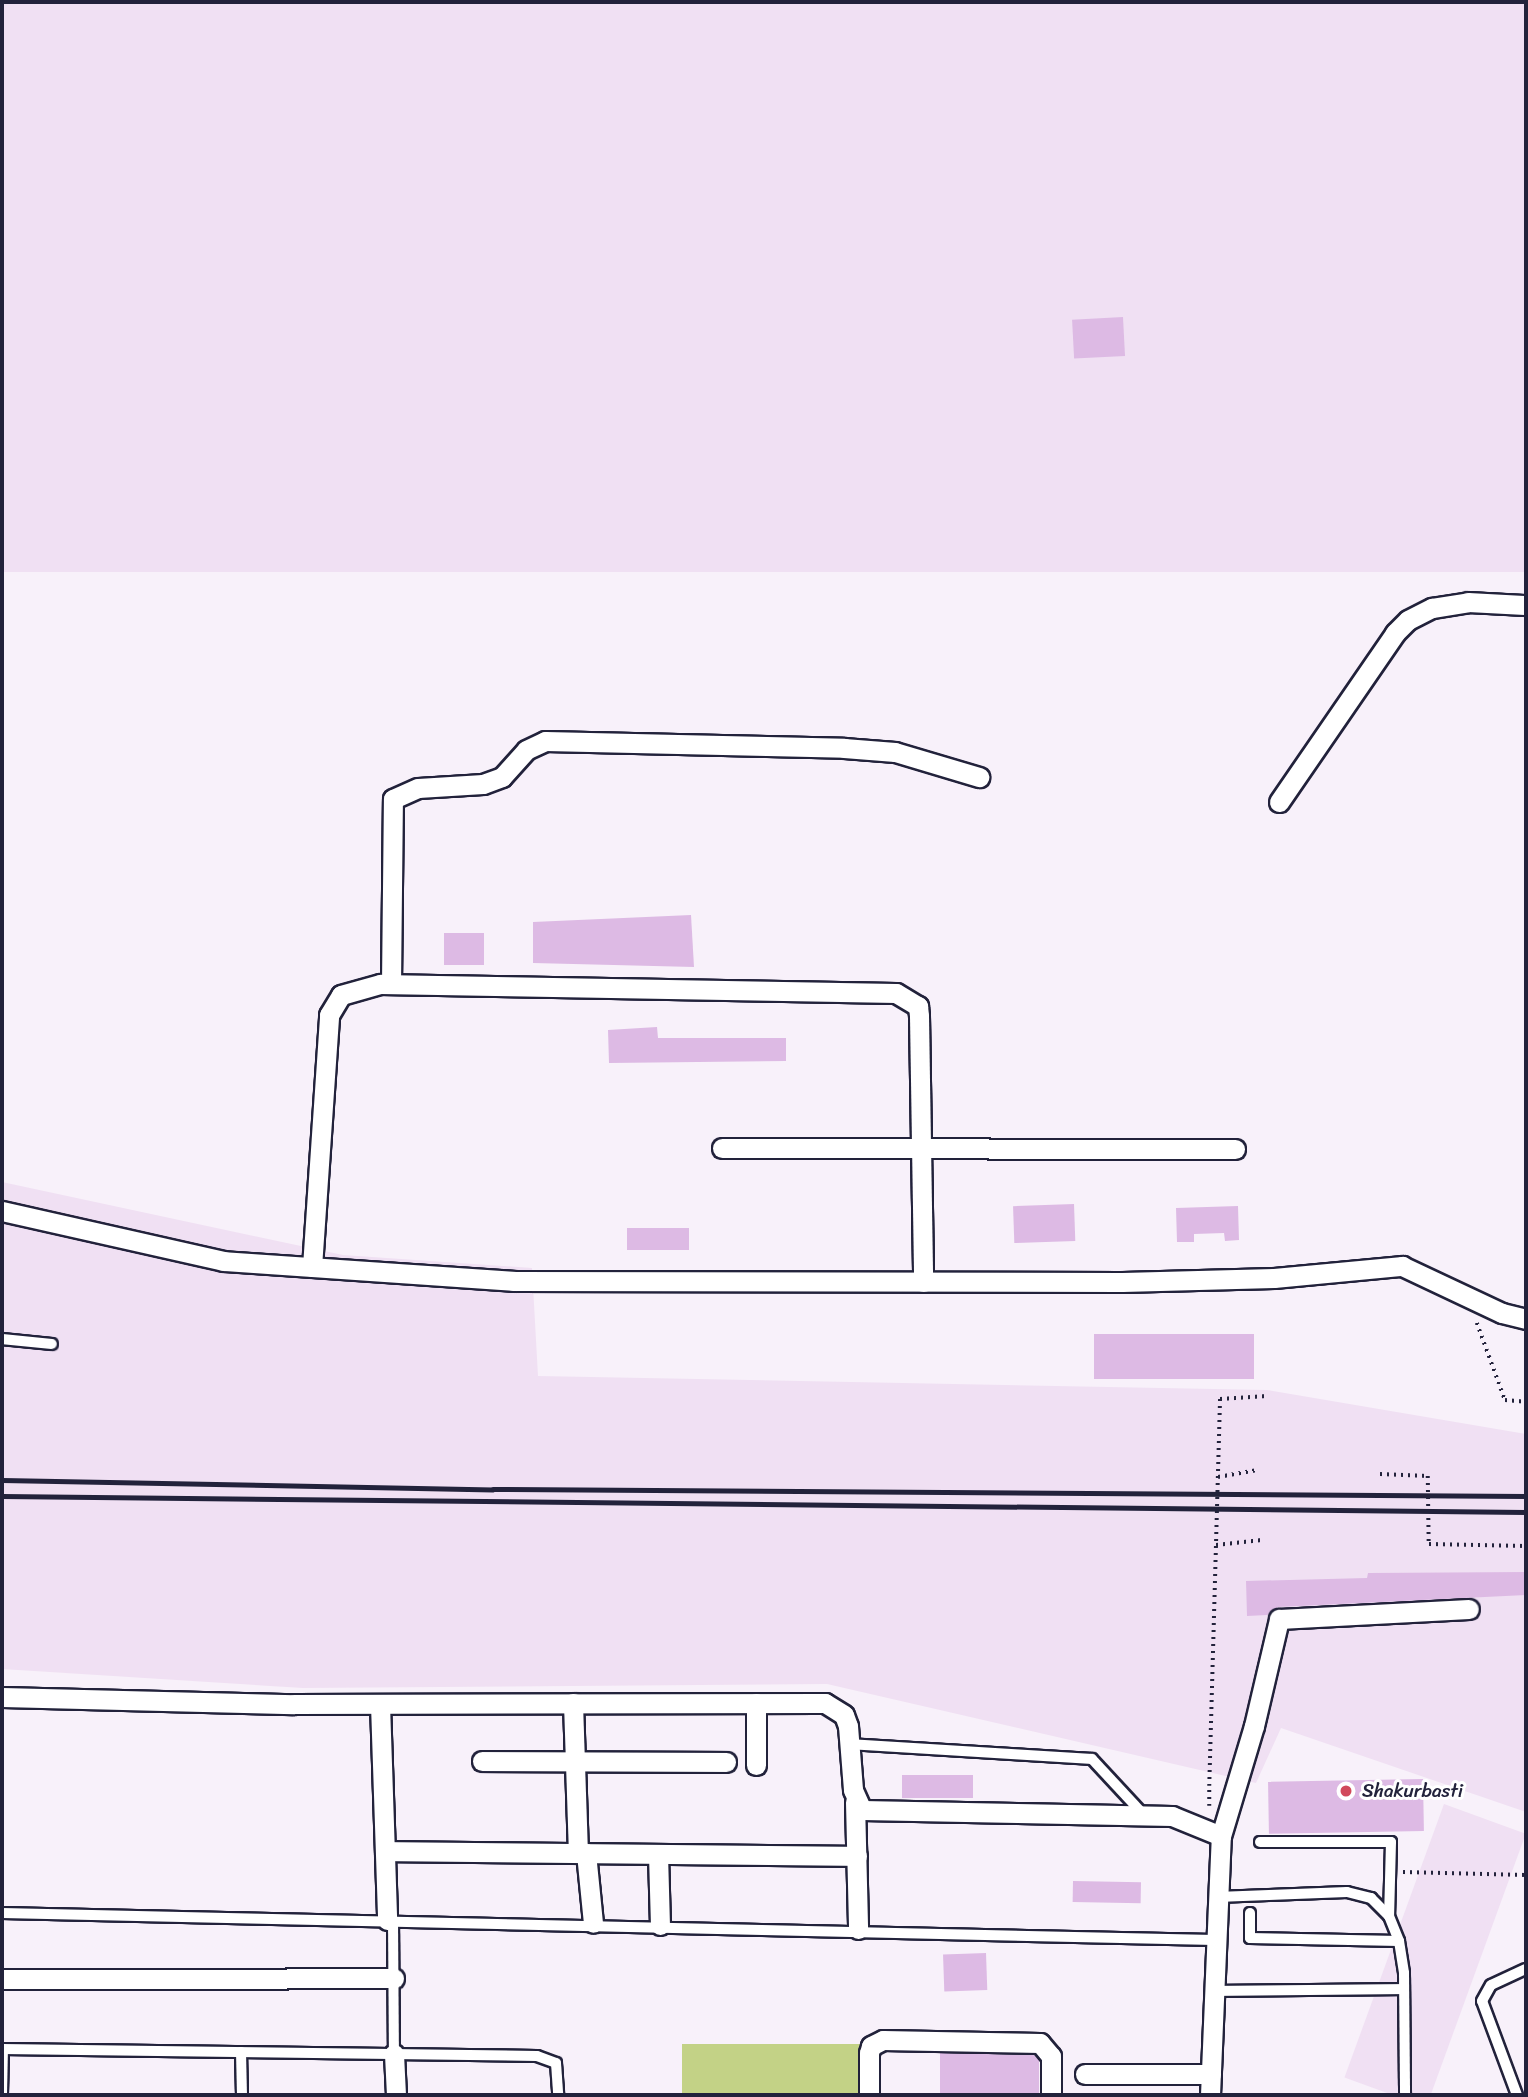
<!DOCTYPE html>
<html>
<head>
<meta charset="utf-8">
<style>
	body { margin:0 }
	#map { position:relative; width:1528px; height:2097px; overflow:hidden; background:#f8f1fa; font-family:Sriracha,sans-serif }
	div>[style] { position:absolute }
	.built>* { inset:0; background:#f0e0f3; transform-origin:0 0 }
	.green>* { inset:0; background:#c3d286; transform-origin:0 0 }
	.building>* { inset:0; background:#ddbae4; transform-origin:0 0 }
	.path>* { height:3.5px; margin-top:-1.75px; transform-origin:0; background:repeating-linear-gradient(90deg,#22223b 0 2px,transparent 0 7px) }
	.roads { filter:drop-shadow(2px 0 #22223b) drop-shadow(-2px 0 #22223b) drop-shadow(0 2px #22223b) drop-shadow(0 -2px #22223b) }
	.service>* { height:10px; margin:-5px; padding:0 5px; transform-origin:5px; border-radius:5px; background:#fff }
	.minor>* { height:19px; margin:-9.5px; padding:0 9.5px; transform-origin:9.5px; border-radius:9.5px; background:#fff }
	.rail>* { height:5px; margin:-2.5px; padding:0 2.5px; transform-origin:2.5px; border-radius:2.5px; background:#22223b }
	.path-bridge>* { height:3.5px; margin-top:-1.75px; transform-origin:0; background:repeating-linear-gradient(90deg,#22223b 0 2px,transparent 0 7px) }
	.dots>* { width:19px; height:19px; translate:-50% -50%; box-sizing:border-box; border:4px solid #fff; border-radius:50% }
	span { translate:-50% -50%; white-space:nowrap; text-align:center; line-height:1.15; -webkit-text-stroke:6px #fff; paint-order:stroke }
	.poi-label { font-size:19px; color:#22223b }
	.left { translate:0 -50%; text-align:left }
	.frame { position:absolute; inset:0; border:4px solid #22223b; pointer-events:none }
</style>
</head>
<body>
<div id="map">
	<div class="built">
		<i style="left:2px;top:2px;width:1524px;height:570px"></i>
		<i style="clip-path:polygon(2px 1182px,343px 1255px,532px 1268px,538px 1376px,1267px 1390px,1526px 1434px,1526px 1812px,1281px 1728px,1256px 1783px,827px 1684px,303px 1688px,2px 1669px)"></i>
		<i style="left:1444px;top:1804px;width:87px;height:291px;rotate:20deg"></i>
	</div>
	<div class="green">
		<i style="left:682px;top:2044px;width:178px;height:51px"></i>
	</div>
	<div class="building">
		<i style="left:1123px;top:317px;width:39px;height:51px;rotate:87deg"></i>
		<i style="clip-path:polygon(691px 915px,694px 967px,533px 963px,533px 922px)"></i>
		<i style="left:484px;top:933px;width:32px;height:40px;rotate:90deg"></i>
		<i style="clip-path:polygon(657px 1027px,658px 1038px,786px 1038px,786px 1061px,609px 1063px,608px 1030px)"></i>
		<i style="left:1074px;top:1204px;width:37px;height:61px;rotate:88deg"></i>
		<i style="clip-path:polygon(1238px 1206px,1239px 1240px,1225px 1241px,1224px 1233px,1194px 1234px,1194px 1242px,1177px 1242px,1176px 1208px)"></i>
		<i style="left:627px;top:1228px;width:62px;height:22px"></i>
		<i style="left:1254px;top:1334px;width:45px;height:160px;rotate:90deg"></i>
		<i style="clip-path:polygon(1526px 1572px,1526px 1595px,1278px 1607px,1267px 1615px,1247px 1616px,1246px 1581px,1367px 1578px,1368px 1573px)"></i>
		<i style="left:973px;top:1775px;width:23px;height:71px;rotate:90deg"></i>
		<i style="left:1423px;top:1779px;width:52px;height:155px;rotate:89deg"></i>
		<i style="left:1073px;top:1881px;width:68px;height:21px;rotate:1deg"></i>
		<i style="left:986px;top:1953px;width:37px;height:43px;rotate:88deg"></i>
		<i style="clip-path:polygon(940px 2053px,1034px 2055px,1039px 2060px,1039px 2095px,940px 2095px)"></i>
	</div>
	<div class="path">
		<i style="left:1477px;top:1323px;width:82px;rotate:70deg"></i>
		<i style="left:1505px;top:1400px;width:21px;rotate:5deg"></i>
		<i style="left:1220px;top:1399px;width:47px;rotate:-3.7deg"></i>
		<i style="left:1380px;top:1474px;width:48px;rotate:2.4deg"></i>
		<i style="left:1218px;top:1477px;width:40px;rotate:-10deg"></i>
		<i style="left:1216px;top:1545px;width:46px;rotate:-6.2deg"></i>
		<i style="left:1209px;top:1806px;width:20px;rotate:-90deg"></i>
		<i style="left:1403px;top:1872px;width:123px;rotate:1.4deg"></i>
	</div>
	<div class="roads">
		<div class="service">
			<i style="left:2px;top:1339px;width:50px;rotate:5.7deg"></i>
			<i style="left:849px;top:1744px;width:243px;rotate:3.5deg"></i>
			<i style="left:1092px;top:1759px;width:74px;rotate:47.2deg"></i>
			<i style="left:1260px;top:1842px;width:131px"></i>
			<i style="left:1391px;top:1842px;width:74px;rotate:91.5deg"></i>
			<i style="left:1217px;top:1897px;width:130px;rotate:-2.2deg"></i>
			<i style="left:1347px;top:1892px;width:25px;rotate:14deg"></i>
			<i style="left:1371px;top:1898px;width:25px;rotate:45deg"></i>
			<i style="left:1389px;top:1916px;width:27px;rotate:68deg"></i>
			<i style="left:1399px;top:1941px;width:32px;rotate:81deg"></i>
			<i style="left:1404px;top:1973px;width:122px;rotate:89.5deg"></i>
			<i style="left:2px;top:1913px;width:1213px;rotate:1.28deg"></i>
			<i style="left:1250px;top:1913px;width:25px;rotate:90deg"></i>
			<i style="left:1250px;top:1938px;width:149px;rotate:1.2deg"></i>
			<i style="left:393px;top:1920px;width:134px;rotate:89.6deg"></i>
			<i style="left:1214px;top:1991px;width:190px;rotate:-0.6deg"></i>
			<i style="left:2px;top:2049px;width:535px;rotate:0.75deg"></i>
			<i style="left:537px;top:2056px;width:20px;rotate:20deg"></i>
			<i style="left:556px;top:2063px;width:32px;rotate:86deg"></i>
			<i style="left:241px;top:2052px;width:43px;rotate:88.7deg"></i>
			<i style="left:2px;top:2095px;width:46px;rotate:-88.8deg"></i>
			<i style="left:1517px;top:2095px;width:100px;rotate:-110.4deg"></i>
			<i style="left:1482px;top:2001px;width:18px;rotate:-61deg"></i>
			<i style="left:1491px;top:1985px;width:38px;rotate:-25deg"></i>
		</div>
		<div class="minor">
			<i style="left:1279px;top:802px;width:205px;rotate:-55.5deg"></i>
			<i style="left:1395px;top:633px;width:18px;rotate:-45deg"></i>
			<i style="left:1408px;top:620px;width:27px;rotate:-27deg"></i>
			<i style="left:1432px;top:608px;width:36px;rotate:-9deg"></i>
			<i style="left:1468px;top:602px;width:58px;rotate:3deg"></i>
			<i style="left:391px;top:984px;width:185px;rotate:-89.4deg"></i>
			<i style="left:393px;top:799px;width:27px;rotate:-24deg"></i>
			<i style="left:418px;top:788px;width:65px;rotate:-3.5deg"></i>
			<i style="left:483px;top:784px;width:20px;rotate:-20deg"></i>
			<i style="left:502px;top:777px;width:36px;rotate:-48deg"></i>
			<i style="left:526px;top:750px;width:21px;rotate:-25deg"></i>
			<i style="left:545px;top:741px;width:299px;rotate:1.3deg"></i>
			<i style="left:844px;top:748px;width:51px;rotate:4.5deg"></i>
			<i style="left:895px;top:752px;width:88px;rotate:16.6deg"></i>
			<i style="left:722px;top:1148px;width:513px;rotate:0.11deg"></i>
			<i style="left:2px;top:1211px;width:227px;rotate:12.7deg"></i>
			<i style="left:223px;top:1261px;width:291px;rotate:3.9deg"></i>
			<i style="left:513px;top:1281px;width:609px;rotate:0.09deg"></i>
			<i style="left:1122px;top:1282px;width:152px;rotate:-1.5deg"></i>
			<i style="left:1274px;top:1278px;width:129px;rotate:-5.4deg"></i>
			<i style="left:1402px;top:1266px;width:110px;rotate:25.2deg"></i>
			<i style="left:1502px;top:1313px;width:25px;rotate:14deg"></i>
			<i style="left:312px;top:1267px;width:253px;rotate:-86.1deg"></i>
			<i style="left:329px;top:1015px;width:23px;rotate:-59deg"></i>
			<i style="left:341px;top:995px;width:41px;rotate:-15.8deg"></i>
			<i style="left:380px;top:984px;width:516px;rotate:1deg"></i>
			<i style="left:896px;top:993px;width:26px;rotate:31deg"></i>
			<i style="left:918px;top:1006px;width:10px;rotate:84deg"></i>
			<i style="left:919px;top:1016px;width:266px;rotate:89.1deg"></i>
			<i style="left:2px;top:1697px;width:292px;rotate:1.4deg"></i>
			<i style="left:294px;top:1704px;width:531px;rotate:-0.11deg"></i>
			<i style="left:825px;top:1703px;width:22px;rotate:32deg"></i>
			<i style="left:844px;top:1715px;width:12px;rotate:70deg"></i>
			<i style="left:848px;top:1726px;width:64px;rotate:85.5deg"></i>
			<i style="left:853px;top:1790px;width:22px;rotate:66deg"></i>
			<i style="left:862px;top:1810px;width:310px;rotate:1.1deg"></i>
			<i style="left:1172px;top:1816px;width:53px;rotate:22.2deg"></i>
			<i style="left:573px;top:1703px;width:150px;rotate:88.1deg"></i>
			<i style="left:380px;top:1704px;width:216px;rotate:88.1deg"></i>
			<i style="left:482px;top:1761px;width:244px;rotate:0.2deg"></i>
			<i style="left:756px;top:1765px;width:62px;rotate:-90deg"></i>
			<i style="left:855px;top:1802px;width:127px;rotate:88.6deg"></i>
			<i style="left:385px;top:1851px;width:472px;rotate:0.6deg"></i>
			<i style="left:586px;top:1853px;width:70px;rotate:84.3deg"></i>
			<i style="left:658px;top:1854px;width:71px;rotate:88.4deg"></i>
			<i style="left:2px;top:1979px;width:392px;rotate:-0.1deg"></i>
			<i style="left:394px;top:2054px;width:41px;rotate:87.2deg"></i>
			<i style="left:1085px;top:2074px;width:126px"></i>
			<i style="left:869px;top:2095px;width:42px;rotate:-90deg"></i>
			<i style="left:869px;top:2053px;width:7px;rotate:-74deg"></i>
			<i style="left:871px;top:2046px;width:13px;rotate:-27deg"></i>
			<i style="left:883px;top:2040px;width:157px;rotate:1.1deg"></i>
			<i style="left:1040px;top:2043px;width:17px;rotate:50deg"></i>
			<i style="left:1051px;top:2056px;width:39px;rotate:90deg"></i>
			<i style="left:1210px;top:2095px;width:259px;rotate:-87.6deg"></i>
			<i style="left:1221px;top:1836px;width:115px;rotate:-73.3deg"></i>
			<i style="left:1254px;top:1726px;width:110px;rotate:-76.8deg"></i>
			<i style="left:1279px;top:1619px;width:190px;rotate:-3deg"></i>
		</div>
	</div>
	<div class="rail">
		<i style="left:2px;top:1480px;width:491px;rotate:1.1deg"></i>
		<i style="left:493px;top:1489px;width:1033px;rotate:0.39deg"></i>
		<i style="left:2px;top:1496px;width:1524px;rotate:0.6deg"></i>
	</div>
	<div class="path-bridge">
		<i style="left:1428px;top:1476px;width:68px;rotate:89.2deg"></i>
		<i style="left:1429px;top:1544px;width:97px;rotate:1.2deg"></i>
		<i style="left:1209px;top:1786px;width:387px;rotate:-88.4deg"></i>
	</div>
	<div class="dots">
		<i style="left:1346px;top:1791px;background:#d1495b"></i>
	</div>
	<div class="poi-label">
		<span class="left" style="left:1362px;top:1791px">Shakurbasti</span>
	</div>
	<div class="frame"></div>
</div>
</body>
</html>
